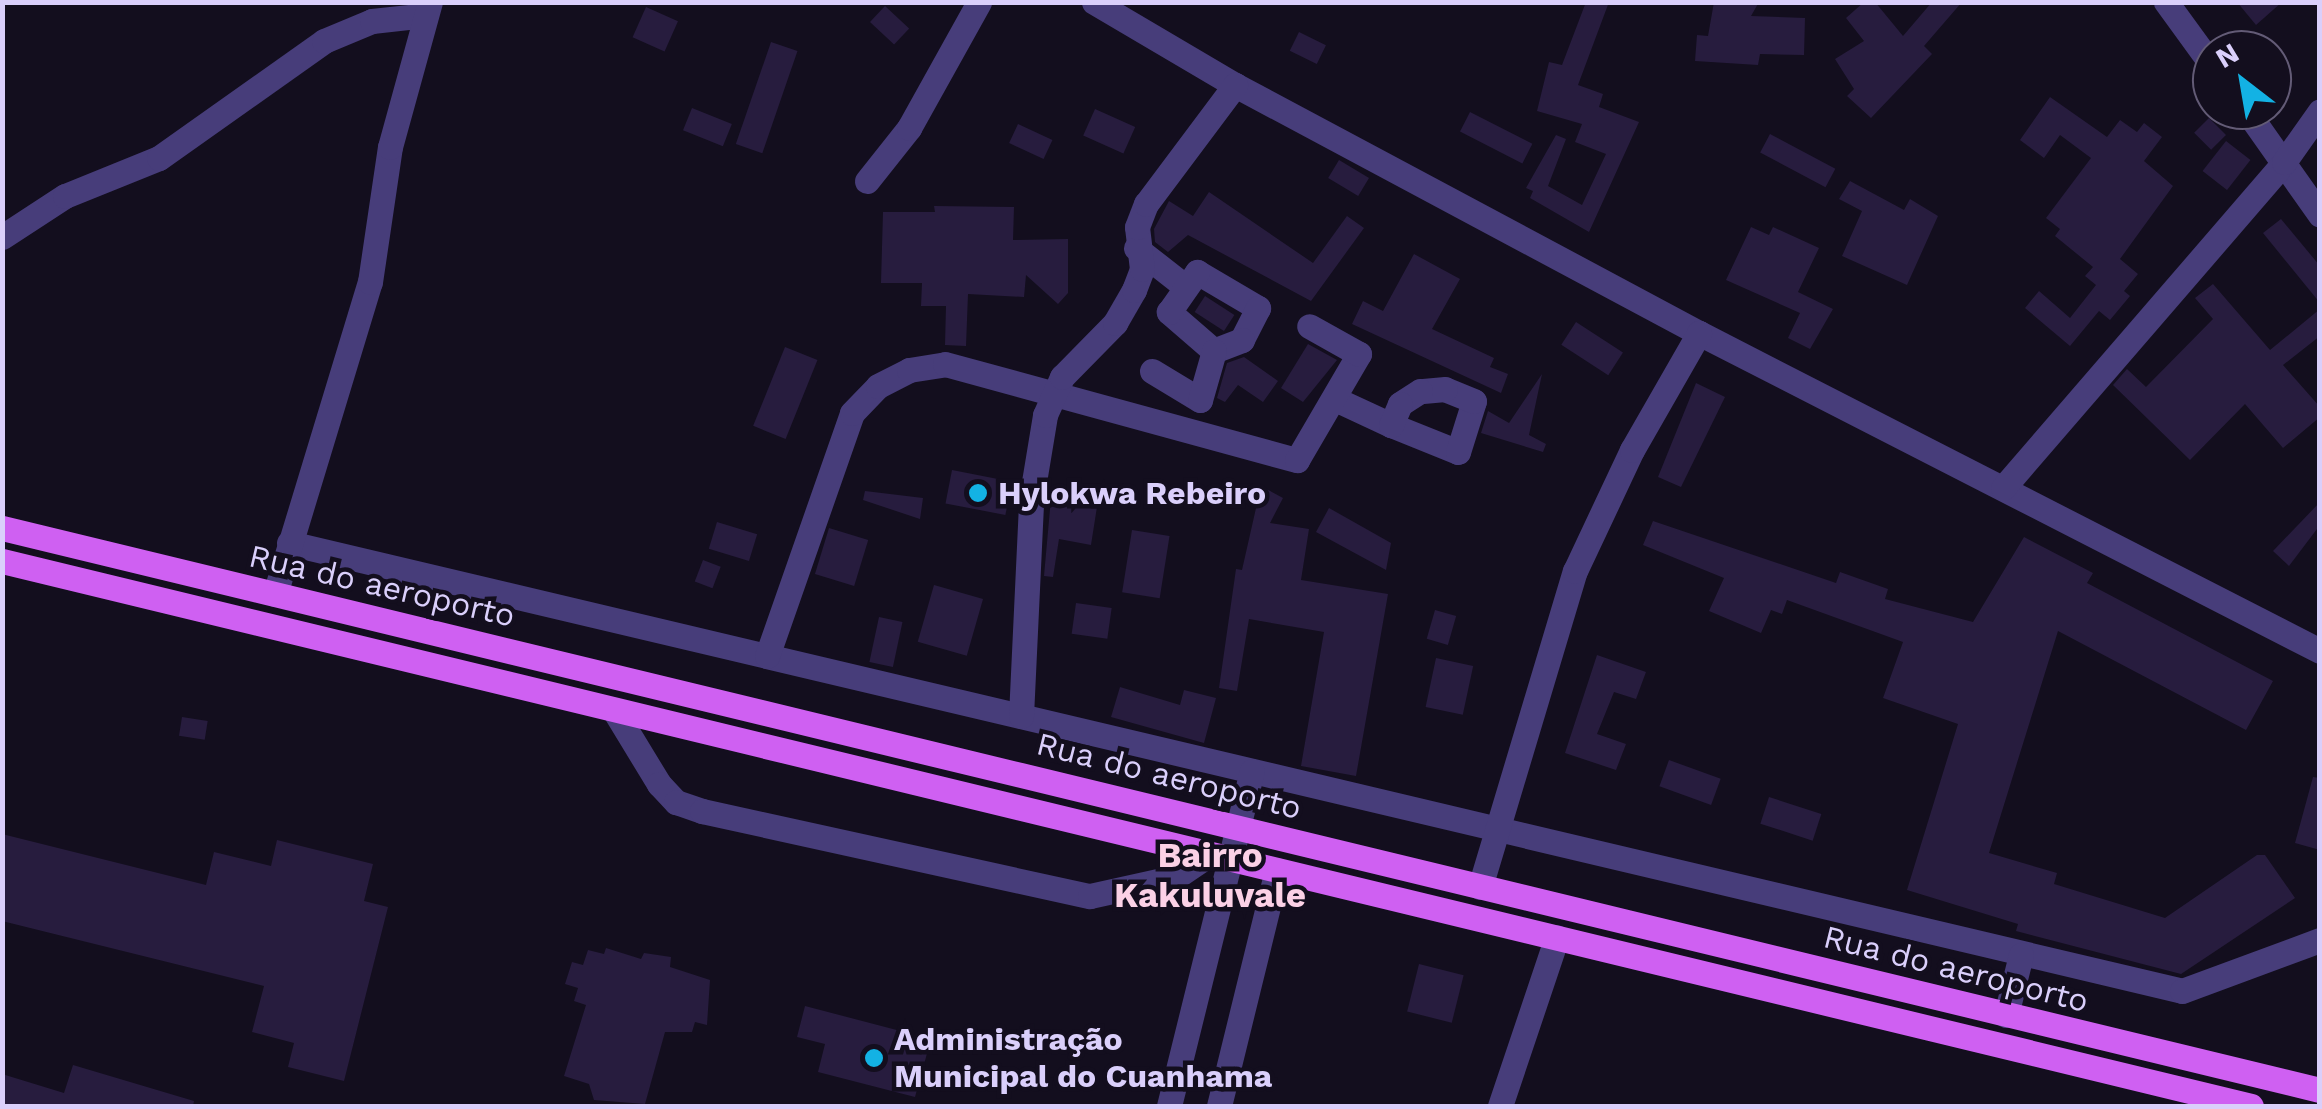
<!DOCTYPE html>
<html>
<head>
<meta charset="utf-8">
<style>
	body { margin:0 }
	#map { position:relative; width:2322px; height:1109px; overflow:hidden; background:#130e1e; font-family:"Work Sans",sans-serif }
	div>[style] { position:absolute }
	.building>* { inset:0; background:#271c3e; transform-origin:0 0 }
	.minor>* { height:25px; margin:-12.5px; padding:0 12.5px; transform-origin:12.5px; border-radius:12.5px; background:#473d7a }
	.major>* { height:25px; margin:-12.5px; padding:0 12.5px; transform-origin:12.5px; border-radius:12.5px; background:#cf60f2 }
	.dots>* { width:28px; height:28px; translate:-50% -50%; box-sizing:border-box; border:5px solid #130e1e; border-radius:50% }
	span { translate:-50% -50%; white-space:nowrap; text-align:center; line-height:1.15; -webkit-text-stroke:9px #130e1e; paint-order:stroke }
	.poi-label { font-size:32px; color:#dacffb; font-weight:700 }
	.left { translate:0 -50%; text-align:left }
	.street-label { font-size:32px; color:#dacffb }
	.neighbourhood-label { font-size:35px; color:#fbd1e6; font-weight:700 }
	.frame { position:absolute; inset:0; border:5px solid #dacffb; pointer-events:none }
	.north { position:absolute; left:2192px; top:30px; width:100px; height:100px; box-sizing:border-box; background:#130e1e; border:2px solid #635b76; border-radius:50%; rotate:329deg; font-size:28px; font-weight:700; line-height:40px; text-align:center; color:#dacffb }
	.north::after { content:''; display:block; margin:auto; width:35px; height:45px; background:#13b2e4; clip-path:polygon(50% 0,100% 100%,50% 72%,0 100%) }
</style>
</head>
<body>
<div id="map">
	<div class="building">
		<i style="clip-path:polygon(1586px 2px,1609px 2px,1578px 85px,1603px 94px,1599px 107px,1639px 122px,1589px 232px,1530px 198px,1533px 191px,1526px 188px,1556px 135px,1566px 139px,1548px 186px,1582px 205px,1606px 154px,1575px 142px,1582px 124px,1537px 111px,1549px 62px,1562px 65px)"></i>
		<i style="clip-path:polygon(1714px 2px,1759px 2px,1751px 16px,1805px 18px,1804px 55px,1760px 54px,1758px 65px,1695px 61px,1697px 35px,1708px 36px)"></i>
		<i style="clip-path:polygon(1864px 2px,1875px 2px,1903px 36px,1932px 2px,1962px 2px,1924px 46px,1932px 54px,1871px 118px,1847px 96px,1854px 89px,1835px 59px,1864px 41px,1846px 18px)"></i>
		<i style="clip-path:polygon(2237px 2px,2282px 2px,2256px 25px)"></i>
		<i style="left:885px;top:6px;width:33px;height:22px;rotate:43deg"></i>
		<i style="left:646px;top:7px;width:35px;height:33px;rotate:24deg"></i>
		<i style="left:1299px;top:32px;width:30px;height:21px;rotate:26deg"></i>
		<i style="left:771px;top:42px;width:28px;height:108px;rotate:19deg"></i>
		<i style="clip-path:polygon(2050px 97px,2107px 137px,2120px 120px,2137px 132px,2144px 123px,2162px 137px,2144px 161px,2173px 186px,2120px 259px,2138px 274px,2124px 291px,2130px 296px,2110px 320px,2099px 311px,2070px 346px,2025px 308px,2039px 291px,2070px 318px,2096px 285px,2085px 276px,2093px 267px,2055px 236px,2060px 229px,2046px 218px,2091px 158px,2060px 135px,2044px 158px,2020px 140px)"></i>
		<i style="left:692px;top:108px;width:43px;height:24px;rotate:22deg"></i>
		<i style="left:1095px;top:109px;width:44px;height:29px;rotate:24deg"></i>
		<i style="left:1470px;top:112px;width:70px;height:22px;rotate:27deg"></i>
		<i style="left:2209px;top:118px;width:24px;height:21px;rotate:45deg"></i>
		<i style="left:1018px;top:124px;width:38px;height:21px;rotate:25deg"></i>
		<i style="left:1770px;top:134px;width:74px;height:21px;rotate:28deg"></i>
		<i style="left:2226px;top:141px;width:31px;height:38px;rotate:38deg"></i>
		<i style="left:1339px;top:160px;width:35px;height:21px;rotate:31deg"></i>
		<i style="clip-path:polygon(1850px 181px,1904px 210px,1910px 199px,1938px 216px,1907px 285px,1842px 256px,1862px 211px,1839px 199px)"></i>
		<i style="clip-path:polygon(1209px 192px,1313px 263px,1347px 216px,1364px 228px,1311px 301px,1188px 235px,1168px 252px,1155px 242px,1154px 229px,1169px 201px,1193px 216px)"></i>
		<i style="clip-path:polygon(934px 206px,1014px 207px,1013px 240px,1068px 239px,1068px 293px,1058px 304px,1026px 275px,1024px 297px,968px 294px,966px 346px,945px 345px,946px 306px,921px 306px,922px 283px,881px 283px,883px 212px,935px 212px)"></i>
		<i style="clip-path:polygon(2281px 219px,2320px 266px,2320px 303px,2263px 233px)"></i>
		<i style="clip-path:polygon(1751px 227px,1769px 235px,1773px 227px,1819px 248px,1798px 292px,1833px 309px,1810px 349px,1788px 338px,1800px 313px,1726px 280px)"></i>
		<i style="clip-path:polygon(1414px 254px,1460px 279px,1432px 329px,1494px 358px,1490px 367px,1508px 374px,1501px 393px,1352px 324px,1363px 301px,1383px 311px)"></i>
		<i style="clip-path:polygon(2213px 284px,2270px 350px,2320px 309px,2320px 336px,2283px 365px,2320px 407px,2320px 417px,2283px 448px,2245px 404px,2190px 460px,2113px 385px,2127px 369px,2146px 387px,2213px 319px,2195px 298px)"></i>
		<i style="left:1205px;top:296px;width:35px;height:19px;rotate:33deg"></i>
		<i style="left:1576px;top:322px;width:56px;height:27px;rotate:33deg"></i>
		<i style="clip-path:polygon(1308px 344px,1337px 360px,1303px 402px,1281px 388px)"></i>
		<i style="left:785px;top:347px;width:35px;height:85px;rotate:22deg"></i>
		<i style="clip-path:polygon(1244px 357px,1278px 381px,1263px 402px,1238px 385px,1225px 402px,1217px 398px,1227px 363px)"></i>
		<i style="clip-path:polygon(1542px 374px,1529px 435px,1546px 444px,1543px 452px,1481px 433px,1488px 411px,1509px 423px)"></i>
		<i style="clip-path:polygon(1696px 383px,1725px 397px,1681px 487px,1658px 477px)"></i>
		<i style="left:952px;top:470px;width:61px;height:34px;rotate:11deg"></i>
		<i style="clip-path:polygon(1261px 486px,1283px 498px,1270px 523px,1309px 529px,1301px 580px,1388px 594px,1356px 776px,1301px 766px,1324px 632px,1249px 619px,1237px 691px,1219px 688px,1236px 569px,1242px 570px)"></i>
		<i style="clip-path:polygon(1052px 487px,1099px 494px,1091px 545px,1059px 539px,1053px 577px,1044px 576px)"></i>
		<i style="clip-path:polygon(865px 491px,923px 498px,920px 519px,863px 500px)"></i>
		<i style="clip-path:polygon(2320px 502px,2320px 525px,2289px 566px,2273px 551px)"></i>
		<i style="clip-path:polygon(1329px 508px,1391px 543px,1386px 570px,1316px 532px)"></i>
		<i style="clip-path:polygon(1653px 521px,1836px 583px,1840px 572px,1888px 589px,1885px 599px,1973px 622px,2024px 537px,2093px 573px,2087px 583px,2273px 681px,2246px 730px,2058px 631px,1989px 853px,2057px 873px,2054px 884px,2165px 918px,2257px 855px,2265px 855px,2295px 898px,2181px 974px,2016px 931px,2018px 924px,1907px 890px,1958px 724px,1883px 698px,1903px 642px,1787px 600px,1782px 614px,1771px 610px,1761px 633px,1709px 611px,1724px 578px,1643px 545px)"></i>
		<i style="left:717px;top:522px;width:42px;height:28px;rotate:17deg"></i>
		<i style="left:829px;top:528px;width:41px;height:48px;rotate:17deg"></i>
		<i style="left:1132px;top:530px;width:38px;height:63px;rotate:9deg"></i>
		<i style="left:703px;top:560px;width:19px;height:23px;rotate:21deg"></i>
		<i style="left:934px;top:585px;width:51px;height:59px;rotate:16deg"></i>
		<i style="left:1076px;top:603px;width:36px;height:31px;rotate:8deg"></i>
		<i style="left:1435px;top:610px;width:22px;height:30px;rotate:16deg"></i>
		<i style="left:879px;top:617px;width:24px;height:46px;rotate:12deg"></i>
		<i style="clip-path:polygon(1597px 655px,1646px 672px,1636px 699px,1614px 692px,1597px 734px,1626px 744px,1616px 770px,1565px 753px)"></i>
		<i style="left:1436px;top:658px;width:38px;height:50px;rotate:12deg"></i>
		<i style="clip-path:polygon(1120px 687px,1180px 705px,1184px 690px,1216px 698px,1204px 743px,1111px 717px)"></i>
		<i style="left:182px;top:717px;width:26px;height:19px;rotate:9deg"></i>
		<i style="left:1669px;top:760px;width:55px;height:28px;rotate:20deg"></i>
		<i style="clip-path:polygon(2313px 777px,2320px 778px,2320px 850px,2295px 843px)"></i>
		<i style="left:1769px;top:797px;width:55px;height:28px;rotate:18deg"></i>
		<i style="clip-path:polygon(2px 834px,206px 885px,214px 852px,271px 866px,277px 840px,373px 864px,364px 901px,388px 907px,344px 1081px,288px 1067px,294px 1043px,252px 1032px,264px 986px,2px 921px)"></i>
		<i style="clip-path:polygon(606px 948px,641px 959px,644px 953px,671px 957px,670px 967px,710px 980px,707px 1025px,695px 1022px,692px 1032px,665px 1032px,645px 1104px,594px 1100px,589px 1084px,564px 1076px,586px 1005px,574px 1001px,578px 988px,565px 984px,572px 962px,583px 965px,588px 950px,604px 954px)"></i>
		<i style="left:1419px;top:964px;width:46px;height:49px;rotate:14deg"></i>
		<i style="clip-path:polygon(805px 1006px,931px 1039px,915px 1097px,818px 1072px,825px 1044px,797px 1037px)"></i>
		<i style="clip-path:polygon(73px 1065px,194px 1101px,193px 1106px,2px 1106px,2px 1074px,64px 1093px)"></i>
	</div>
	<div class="minor">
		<i style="left:1094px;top:2px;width:164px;rotate:30.5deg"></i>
		<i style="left:1235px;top:85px;width:526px;rotate:28.12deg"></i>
		<i style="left:1699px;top:333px;width:698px;rotate:27.12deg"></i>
		<i style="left:2166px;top:2px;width:78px;rotate:53.9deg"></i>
		<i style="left:2246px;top:110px;width:128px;rotate:54.8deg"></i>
		<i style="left:867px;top:181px;width:68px;rotate:-51.6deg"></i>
		<i style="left:909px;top:128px;width:144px;rotate:-60.9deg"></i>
		<i style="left:2px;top:237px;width:75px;rotate:-33.1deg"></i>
		<i style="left:65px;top:196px;width:101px;rotate:-22deg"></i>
		<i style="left:159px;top:158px;width:202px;rotate:-35.3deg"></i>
		<i style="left:324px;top:41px;width:52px;rotate:-22.6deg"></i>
		<i style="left:372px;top:21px;width:54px;rotate:-6.3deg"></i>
		<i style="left:1136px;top:248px;width:63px;rotate:38deg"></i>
		<i style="left:1197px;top:272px;width:71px;rotate:30.5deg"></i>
		<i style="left:1258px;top:308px;width:36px;rotate:117deg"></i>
		<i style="left:1242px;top:340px;width:30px;rotate:159deg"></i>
		<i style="left:1214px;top:351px;width:60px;rotate:-139.1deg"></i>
		<i style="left:1169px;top:312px;width:49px;rotate:-55deg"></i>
		<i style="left:1152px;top:371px;width:56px;rotate:31.1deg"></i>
		<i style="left:1200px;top:400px;width:51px;rotate:-74.1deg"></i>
		<i style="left:1335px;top:399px;width:62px;rotate:24.9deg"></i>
		<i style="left:1391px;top:425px;width:72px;rotate:21.9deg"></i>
		<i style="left:1458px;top:452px;width:53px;rotate:-72.6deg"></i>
		<i style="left:1474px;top:401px;width:31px;rotate:-158deg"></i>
		<i style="left:1445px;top:389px;width:25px;rotate:175deg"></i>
		<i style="left:1420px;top:391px;width:24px;rotate:147deg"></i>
		<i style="left:1400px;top:404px;width:23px;rotate:113deg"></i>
		<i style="left:2003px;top:488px;width:430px;rotate:-49.2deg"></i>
		<i style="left:2284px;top:162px;width:62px;rotate:-54.8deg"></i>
		<i style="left:289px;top:543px;width:1945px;rotate:13.31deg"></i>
		<i style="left:2182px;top:991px;width:147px;rotate:-20.3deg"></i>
		<i style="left:275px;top:594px;width:326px;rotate:-73.1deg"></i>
		<i style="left:370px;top:282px;width:136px;rotate:-81.6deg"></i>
		<i style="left:390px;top:147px;width:150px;rotate:-74.6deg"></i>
		<i style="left:767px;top:656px;width:257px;rotate:-70.7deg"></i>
		<i style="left:852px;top:413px;width:37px;rotate:-46deg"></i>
		<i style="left:878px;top:386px;width:35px;rotate:-27deg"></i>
		<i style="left:909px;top:370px;width:36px;rotate:-9deg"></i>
		<i style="left:945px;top:364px;width:365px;rotate:15.3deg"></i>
		<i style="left:1297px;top:460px;width:123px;rotate:-59.7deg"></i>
		<i style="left:1359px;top:354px;width:57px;rotate:-150.8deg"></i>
		<i style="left:614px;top:710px;width:87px;rotate:58.7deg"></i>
		<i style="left:659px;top:784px;width:25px;rotate:47deg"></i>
		<i style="left:676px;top:802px;width:28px;rotate:19deg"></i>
		<i style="left:702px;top:811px;width:397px;rotate:12.4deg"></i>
		<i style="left:1090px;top:896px;width:88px;rotate:-12.5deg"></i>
		<i style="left:1176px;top:877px;width:41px;rotate:-34.1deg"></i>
		<i style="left:1021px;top:716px;width:216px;rotate:-87.3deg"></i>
		<i style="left:1031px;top:500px;width:86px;rotate:-80.6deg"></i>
		<i style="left:1045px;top:415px;width:42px;rotate:-65.9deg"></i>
		<i style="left:1062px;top:377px;width:76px;rotate:-45.5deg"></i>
		<i style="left:1115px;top:323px;width:38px;rotate:-60deg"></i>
		<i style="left:1134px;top:290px;width:22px;rotate:-69deg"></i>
		<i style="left:1142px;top:269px;width:42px;rotate:-96.8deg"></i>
		<i style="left:1137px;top:227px;width:25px;rotate:-69deg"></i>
		<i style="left:1146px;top:204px;width:149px;rotate:-53.2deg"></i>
		<i style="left:1480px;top:887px;width:330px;rotate:-73.3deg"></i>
		<i style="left:1575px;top:571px;width:134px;rotate:-64.8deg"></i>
		<i style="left:1632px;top:450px;width:135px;rotate:-60.2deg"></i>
		<i style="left:2006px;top:1015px;width:62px;rotate:-76deg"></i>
		<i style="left:1169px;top:1106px;width:345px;rotate:-76.1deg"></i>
		<i style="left:1219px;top:1106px;width:243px;rotate:-76.2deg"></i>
		<i style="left:1500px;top:1106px;width:178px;rotate:-71.4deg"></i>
	</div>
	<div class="major">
		<i style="left:2px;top:528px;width:2385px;rotate:13.63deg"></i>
		<i style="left:2px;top:561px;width:2314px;rotate:13.62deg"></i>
	</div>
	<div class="dots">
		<i style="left:978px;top:493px;background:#13b2e4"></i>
		<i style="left:874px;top:1058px;background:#13b2e4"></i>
	</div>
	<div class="poi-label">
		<span class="left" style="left:998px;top:493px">Hylokwa Rebeiro</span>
		<span class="left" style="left:894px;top:1058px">Administração<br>Municipal do Cuanhama</span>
	</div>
	<div class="street-label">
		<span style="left:382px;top:586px;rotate:13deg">Rua do aeroporto</span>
		<span style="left:1169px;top:776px;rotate:14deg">Rua do aeroporto</span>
		<span style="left:1956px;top:969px;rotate:14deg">Rua do aeroporto</span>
	</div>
	<div class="neighbourhood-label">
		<span style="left:1210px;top:875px">Bairro<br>Kakuluvale</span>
	</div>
	<div class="frame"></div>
	<div class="north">N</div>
</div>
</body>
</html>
